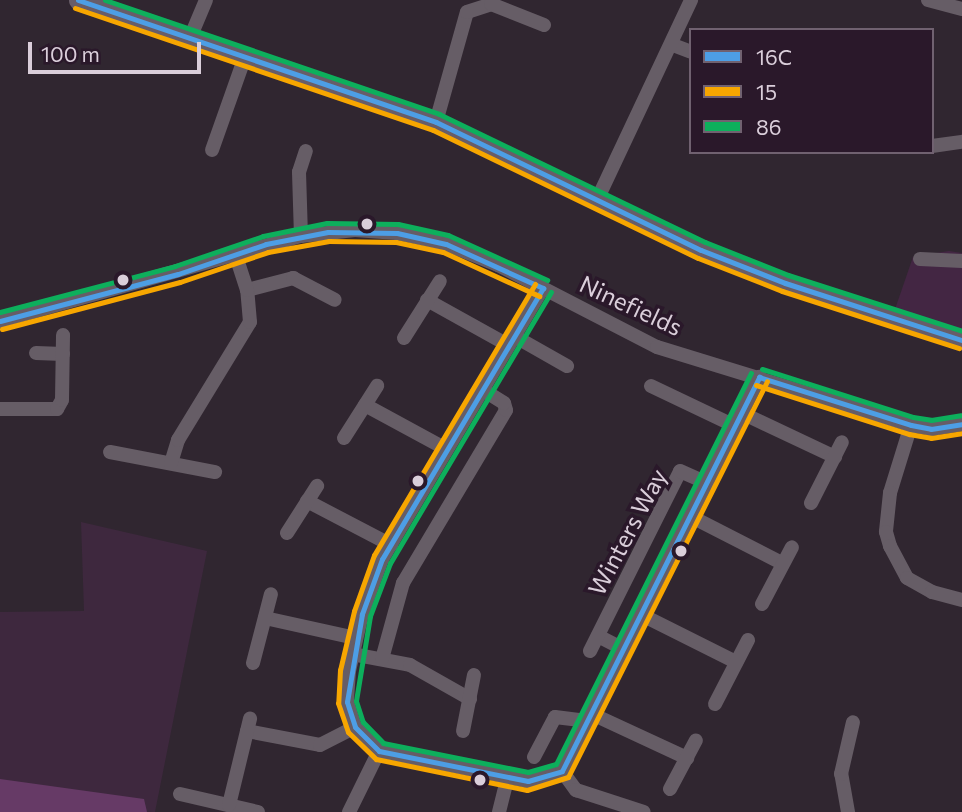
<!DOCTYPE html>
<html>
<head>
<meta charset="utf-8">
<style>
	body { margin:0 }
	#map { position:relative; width:962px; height:812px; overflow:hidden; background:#302630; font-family:Commissioner,sans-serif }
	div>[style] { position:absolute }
	.built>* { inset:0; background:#3e283e }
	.green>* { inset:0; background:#432643 }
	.forest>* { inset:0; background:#663a66 }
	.street>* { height:14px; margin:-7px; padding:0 7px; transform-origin:7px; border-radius:7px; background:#665d66 }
	.secondary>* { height:19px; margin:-9.5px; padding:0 9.5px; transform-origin:9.5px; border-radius:9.5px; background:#685d68 }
	.bus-1>* { height:5px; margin:-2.5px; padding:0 2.5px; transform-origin:2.5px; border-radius:2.5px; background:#4d9ee5 }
	.bus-2>* { height:5px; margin:-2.5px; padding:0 2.5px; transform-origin:2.5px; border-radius:2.5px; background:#f7a600 }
	.bus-3>* { height:5px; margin:-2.5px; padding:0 2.5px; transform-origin:2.5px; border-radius:2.5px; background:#0daf5c }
	.dots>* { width:19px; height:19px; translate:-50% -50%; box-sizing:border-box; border:4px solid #2a182a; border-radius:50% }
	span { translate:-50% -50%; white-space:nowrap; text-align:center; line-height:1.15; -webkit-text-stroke:7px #2a182a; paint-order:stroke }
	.street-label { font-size:24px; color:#daceda }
	.legend { position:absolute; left:689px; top:28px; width:245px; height:126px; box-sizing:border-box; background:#2a182a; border:2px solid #706170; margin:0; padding:9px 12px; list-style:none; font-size:21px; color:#daceda }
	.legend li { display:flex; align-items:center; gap:14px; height:35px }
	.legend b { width:35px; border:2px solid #706170 }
	.scale { position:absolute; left:28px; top:42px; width:173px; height:32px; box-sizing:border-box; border:4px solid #daceda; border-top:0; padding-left:9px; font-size:21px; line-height:24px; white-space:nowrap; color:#daceda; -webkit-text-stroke:5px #2a182a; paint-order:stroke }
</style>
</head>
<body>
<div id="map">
	<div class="built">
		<i style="clip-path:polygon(81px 522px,207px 551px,155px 812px,0 810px,0 612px,84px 611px)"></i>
	</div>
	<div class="green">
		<i style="clip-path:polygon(949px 251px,962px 253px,962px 333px,892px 318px,913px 257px)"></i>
	</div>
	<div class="forest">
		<i style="clip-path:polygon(0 779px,144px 799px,147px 812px,0 812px)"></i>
	</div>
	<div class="street">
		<i style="left:928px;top:0;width:35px;rotate:15deg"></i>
		<i style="left:190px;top:38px;width:41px;rotate:-67.2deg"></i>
		<i style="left:673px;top:45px;width:19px;rotate:21deg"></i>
		<i style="left:436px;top:122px;width:114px;rotate:-74.3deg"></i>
		<i style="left:467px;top:12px;width:25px;rotate:-18deg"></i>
		<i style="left:491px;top:4px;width:57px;rotate:21.6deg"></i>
		<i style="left:932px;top:146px;width:30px;rotate:-8deg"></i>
		<i style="left:212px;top:150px;width:99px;rotate:-70.5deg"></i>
		<i style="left:597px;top:200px;width:221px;rotate:-64.8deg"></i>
		<i style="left:301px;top:236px;width:64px;rotate:-91.8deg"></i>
		<i style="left:299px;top:172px;width:22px;rotate:-72deg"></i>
		<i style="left:920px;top:259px;width:42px;rotate:2.7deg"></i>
		<i style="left:543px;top:288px;width:315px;rotate:120.7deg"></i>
		<i style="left:382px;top:559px;width:59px;rotate:110deg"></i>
		<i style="left:362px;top:614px;width:58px;rotate:102.8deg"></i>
		<i style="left:349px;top:671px;width:31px;rotate:94deg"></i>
		<i style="left:347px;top:702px;width:26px;rotate:72deg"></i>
		<i style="left:355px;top:727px;width:34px;rotate:45deg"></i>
		<i style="left:379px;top:751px;width:152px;rotate:11.4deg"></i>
		<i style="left:528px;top:781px;width:35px;rotate:-16deg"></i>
		<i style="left:562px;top:771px;width:441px;rotate:-63.4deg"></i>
		<i style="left:247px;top:290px;width:48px;rotate:-14.6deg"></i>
		<i style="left:293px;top:278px;width:47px;rotate:27.6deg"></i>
		<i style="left:427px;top:300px;width:93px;rotate:29.1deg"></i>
		<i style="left:0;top:321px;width:313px;rotate:-15.8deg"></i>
		<i style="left:301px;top:236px;width:54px;rotate:-6.3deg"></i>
		<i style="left:355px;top:230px;width:42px;rotate:4.1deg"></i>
		<i style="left:397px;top:233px;width:50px;rotate:12.7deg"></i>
		<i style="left:446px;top:244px;width:56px;rotate:22deg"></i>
		<i style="left:498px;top:265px;width:179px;rotate:27.3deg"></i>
		<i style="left:657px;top:347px;width:266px;rotate:17.1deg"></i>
		<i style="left:911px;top:425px;width:20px;rotate:11deg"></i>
		<i style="left:931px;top:429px;width:31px;rotate:-9deg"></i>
		<i style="left:514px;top:336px;width:61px;rotate:29.5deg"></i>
		<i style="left:404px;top:338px;width:67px;rotate:-57.7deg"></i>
		<i style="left:36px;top:353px;width:27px;rotate:2deg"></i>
		<i style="left:651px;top:386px;width:93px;rotate:25.5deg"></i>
		<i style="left:365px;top:405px;width:92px;rotate:28.5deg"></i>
		<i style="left:0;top:409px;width:57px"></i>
		<i style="left:57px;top:409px;width:10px;rotate:-61deg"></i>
		<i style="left:62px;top:400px;width:65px;rotate:-89.1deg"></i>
		<i style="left:742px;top:413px;width:103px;rotate:25.3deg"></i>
		<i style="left:911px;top:425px;width:71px;rotate:107.2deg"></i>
		<i style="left:890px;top:493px;width:39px;rotate:96deg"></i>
		<i style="left:886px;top:532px;width:15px;rotate:74deg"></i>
		<i style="left:890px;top:546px;width:36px;rotate:62deg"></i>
		<i style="left:907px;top:578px;width:29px;rotate:29deg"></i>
		<i style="left:932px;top:592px;width:31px;rotate:15deg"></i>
		<i style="left:344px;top:438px;width:62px;rotate:-57.6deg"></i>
		<i style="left:110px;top:452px;width:107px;rotate:10.8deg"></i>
		<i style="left:171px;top:463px;width:24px;rotate:-73deg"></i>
		<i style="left:178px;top:440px;width:138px;rotate:-58.6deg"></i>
		<i style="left:250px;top:322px;width:32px;rotate:-95deg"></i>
		<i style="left:247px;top:290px;width:38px;rotate:-108deg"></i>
		<i style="left:307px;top:501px;width:95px;rotate:27.6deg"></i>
		<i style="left:811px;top:503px;width:68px;rotate:-63.1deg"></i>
		<i style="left:690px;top:516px;width:103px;rotate:27.1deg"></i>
		<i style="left:287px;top:533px;width:56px;rotate:-57.4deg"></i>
		<i style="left:762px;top:604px;width:64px;rotate:-62.2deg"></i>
		<i style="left:642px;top:615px;width:105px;rotate:26.6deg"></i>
		<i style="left:265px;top:618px;width:92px;rotate:12.5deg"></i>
		<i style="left:598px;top:636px;width:29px;rotate:27deg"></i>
		<i style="left:590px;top:651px;width:201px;rotate:-63.4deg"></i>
		<i style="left:680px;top:471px;width:30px;rotate:24deg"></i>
		<i style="left:352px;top:654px;width:59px;rotate:10.7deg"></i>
		<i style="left:410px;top:665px;width:69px;rotate:29.5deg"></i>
		<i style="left:382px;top:659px;width:79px;rotate:-74.6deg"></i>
		<i style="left:403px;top:583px;width:201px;rotate:-59.2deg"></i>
		<i style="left:506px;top:410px;width:7px;rotate:-106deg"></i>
		<i style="left:504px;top:403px;width:26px;rotate:-148deg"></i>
		<i style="left:253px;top:663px;width:71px;rotate:-75.4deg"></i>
		<i style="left:715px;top:704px;width:72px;rotate:-62.7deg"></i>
		<i style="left:592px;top:714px;width:105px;rotate:24.9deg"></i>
		<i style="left:247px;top:731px;width:74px;rotate:10.9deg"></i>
		<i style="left:320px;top:745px;width:39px;rotate:-27deg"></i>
		<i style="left:463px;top:731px;width:57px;rotate:-78.9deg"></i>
		<i style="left:534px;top:757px;width:45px;rotate:-62.3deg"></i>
		<i style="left:555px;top:717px;width:34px;rotate:7deg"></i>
		<i style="left:562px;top:771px;width:24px;rotate:54deg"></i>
		<i style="left:576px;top:790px;width:71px;rotate:17.9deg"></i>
		<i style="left:670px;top:789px;width:55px;rotate:-62deg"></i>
		<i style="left:180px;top:794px;width:80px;rotate:13deg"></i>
		<i style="left:229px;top:805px;width:89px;rotate:-76.3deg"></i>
		<i style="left:349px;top:812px;width:68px;rotate:-63.8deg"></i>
		<i style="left:499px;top:812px;width:34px;rotate:-76deg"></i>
		<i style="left:848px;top:812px;width:39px;rotate:-100deg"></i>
		<i style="left:841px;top:774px;width:53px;rotate:-77deg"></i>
	</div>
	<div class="secondary">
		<i style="left:78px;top:0;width:378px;rotate:18.8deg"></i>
		<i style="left:436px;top:122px;width:294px;rotate:25.8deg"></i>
		<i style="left:701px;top:250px;width:90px;rotate:21.4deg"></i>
		<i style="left:785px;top:283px;width:186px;rotate:17.9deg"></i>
	</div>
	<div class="bus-1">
		<i style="left:78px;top:0;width:378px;rotate:18.8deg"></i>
		<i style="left:436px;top:122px;width:294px;rotate:25.8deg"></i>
		<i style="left:701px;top:250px;width:90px;rotate:21.4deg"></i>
		<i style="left:785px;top:283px;width:186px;rotate:17.9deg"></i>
		<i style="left:543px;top:288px;width:315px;rotate:120.7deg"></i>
		<i style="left:382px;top:559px;width:59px;rotate:110deg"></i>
		<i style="left:362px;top:614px;width:89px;rotate:99.7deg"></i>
		<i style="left:347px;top:702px;width:26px;rotate:72deg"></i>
		<i style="left:355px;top:727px;width:34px;rotate:45deg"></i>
		<i style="left:379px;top:751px;width:152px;rotate:11.4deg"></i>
		<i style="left:528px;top:781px;width:35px;rotate:-16deg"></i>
		<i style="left:562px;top:771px;width:441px;rotate:-63.4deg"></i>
		<i style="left:0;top:321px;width:184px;rotate:-14.8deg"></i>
		<i style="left:178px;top:274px;width:93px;rotate:-18.8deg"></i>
		<i style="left:266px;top:244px;width:63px;rotate:-11deg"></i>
		<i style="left:328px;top:232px;width:69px;rotate:0.8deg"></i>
		<i style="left:397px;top:233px;width:50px;rotate:12.7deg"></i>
		<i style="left:446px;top:244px;width:107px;rotate:24.4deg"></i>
		<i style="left:759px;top:377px;width:159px;rotate:17.5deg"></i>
		<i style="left:911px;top:425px;width:20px;rotate:11deg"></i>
		<i style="left:931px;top:429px;width:31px;rotate:-9deg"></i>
	</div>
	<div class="bus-2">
		<i style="left:75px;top:8px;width:378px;rotate:18.8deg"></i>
		<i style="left:433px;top:130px;width:294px;rotate:25.8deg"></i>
		<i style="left:698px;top:258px;width:90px;rotate:21.4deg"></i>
		<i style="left:782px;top:291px;width:186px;rotate:17.9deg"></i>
		<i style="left:535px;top:284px;width:315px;rotate:120.7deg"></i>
		<i style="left:374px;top:555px;width:59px;rotate:109.7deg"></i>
		<i style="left:354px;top:611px;width:61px;rotate:103.3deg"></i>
		<i style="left:340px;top:670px;width:33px;rotate:93deg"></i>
		<i style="left:338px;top:703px;width:31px;rotate:71deg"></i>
		<i style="left:348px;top:732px;width:39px;rotate:44deg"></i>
		<i style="left:376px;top:759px;width:154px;rotate:11.6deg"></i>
		<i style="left:527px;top:790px;width:43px;rotate:-17.6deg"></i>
		<i style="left:568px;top:777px;width:443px;rotate:-63.3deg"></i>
		<i style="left:2px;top:329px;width:184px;rotate:-14.8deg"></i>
		<i style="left:180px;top:282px;width:93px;rotate:-18.8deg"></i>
		<i style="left:268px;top:252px;width:62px;rotate:-10.2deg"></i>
		<i style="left:329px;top:241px;width:67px;rotate:0.9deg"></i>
		<i style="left:396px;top:242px;width:48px;rotate:12deg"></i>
		<i style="left:443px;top:252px;width:106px;rotate:24.6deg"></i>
		<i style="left:756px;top:385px;width:161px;rotate:17.8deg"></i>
		<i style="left:909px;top:434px;width:22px;rotate:10deg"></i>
		<i style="left:931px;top:438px;width:31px;rotate:-9deg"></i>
	</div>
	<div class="bus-3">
		<i style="left:105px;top:0;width:353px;rotate:18.8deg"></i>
		<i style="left:439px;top:114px;width:295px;rotate:25.7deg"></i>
		<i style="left:705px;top:242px;width:89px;rotate:21.7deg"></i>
		<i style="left:788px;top:275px;width:183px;rotate:17.8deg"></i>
		<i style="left:551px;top:292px;width:315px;rotate:120.7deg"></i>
		<i style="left:390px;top:563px;width:57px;rotate:110.7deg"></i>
		<i style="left:370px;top:616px;width:86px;rotate:99.4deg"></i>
		<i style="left:356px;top:701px;width:22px;rotate:72deg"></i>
		<i style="left:363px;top:722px;width:29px;rotate:46deg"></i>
		<i style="left:383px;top:743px;width:148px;rotate:11.3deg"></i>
		<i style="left:528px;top:772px;width:29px;rotate:-16deg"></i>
		<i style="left:556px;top:764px;width:437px;rotate:-63.5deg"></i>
		<i style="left:0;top:312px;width:181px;rotate:-14.7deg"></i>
		<i style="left:175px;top:266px;width:93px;rotate:-18.8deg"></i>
		<i style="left:263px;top:236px;width:65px;rotate:-11.5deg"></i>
		<i style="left:327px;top:223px;width:71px;rotate:0.8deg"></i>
		<i style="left:398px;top:224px;width:51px;rotate:12.4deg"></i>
		<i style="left:448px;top:235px;width:109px;rotate:24.4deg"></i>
		<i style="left:762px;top:369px;width:158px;rotate:17.6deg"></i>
		<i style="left:913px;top:417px;width:18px;rotate:9deg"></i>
		<i style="left:931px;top:420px;width:30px;rotate:-9deg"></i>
	</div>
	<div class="dots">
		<i style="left:367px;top:224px;background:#daceda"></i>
		<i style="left:123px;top:280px;background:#daceda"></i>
		<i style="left:418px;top:481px;background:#daceda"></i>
		<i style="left:681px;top:551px;background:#daceda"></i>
		<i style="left:480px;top:780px;background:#daceda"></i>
	</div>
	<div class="street-label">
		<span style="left:631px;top:305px;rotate:25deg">Ninefields</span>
		<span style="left:627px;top:532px;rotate:-62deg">Winters Way</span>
	</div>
	<ul class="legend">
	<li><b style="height:9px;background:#4d9ee5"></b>16C</li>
	<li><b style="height:9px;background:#f7a600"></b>15</li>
	<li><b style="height:9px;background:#0daf5c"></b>86</li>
	</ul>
	<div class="scale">100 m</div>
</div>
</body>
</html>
